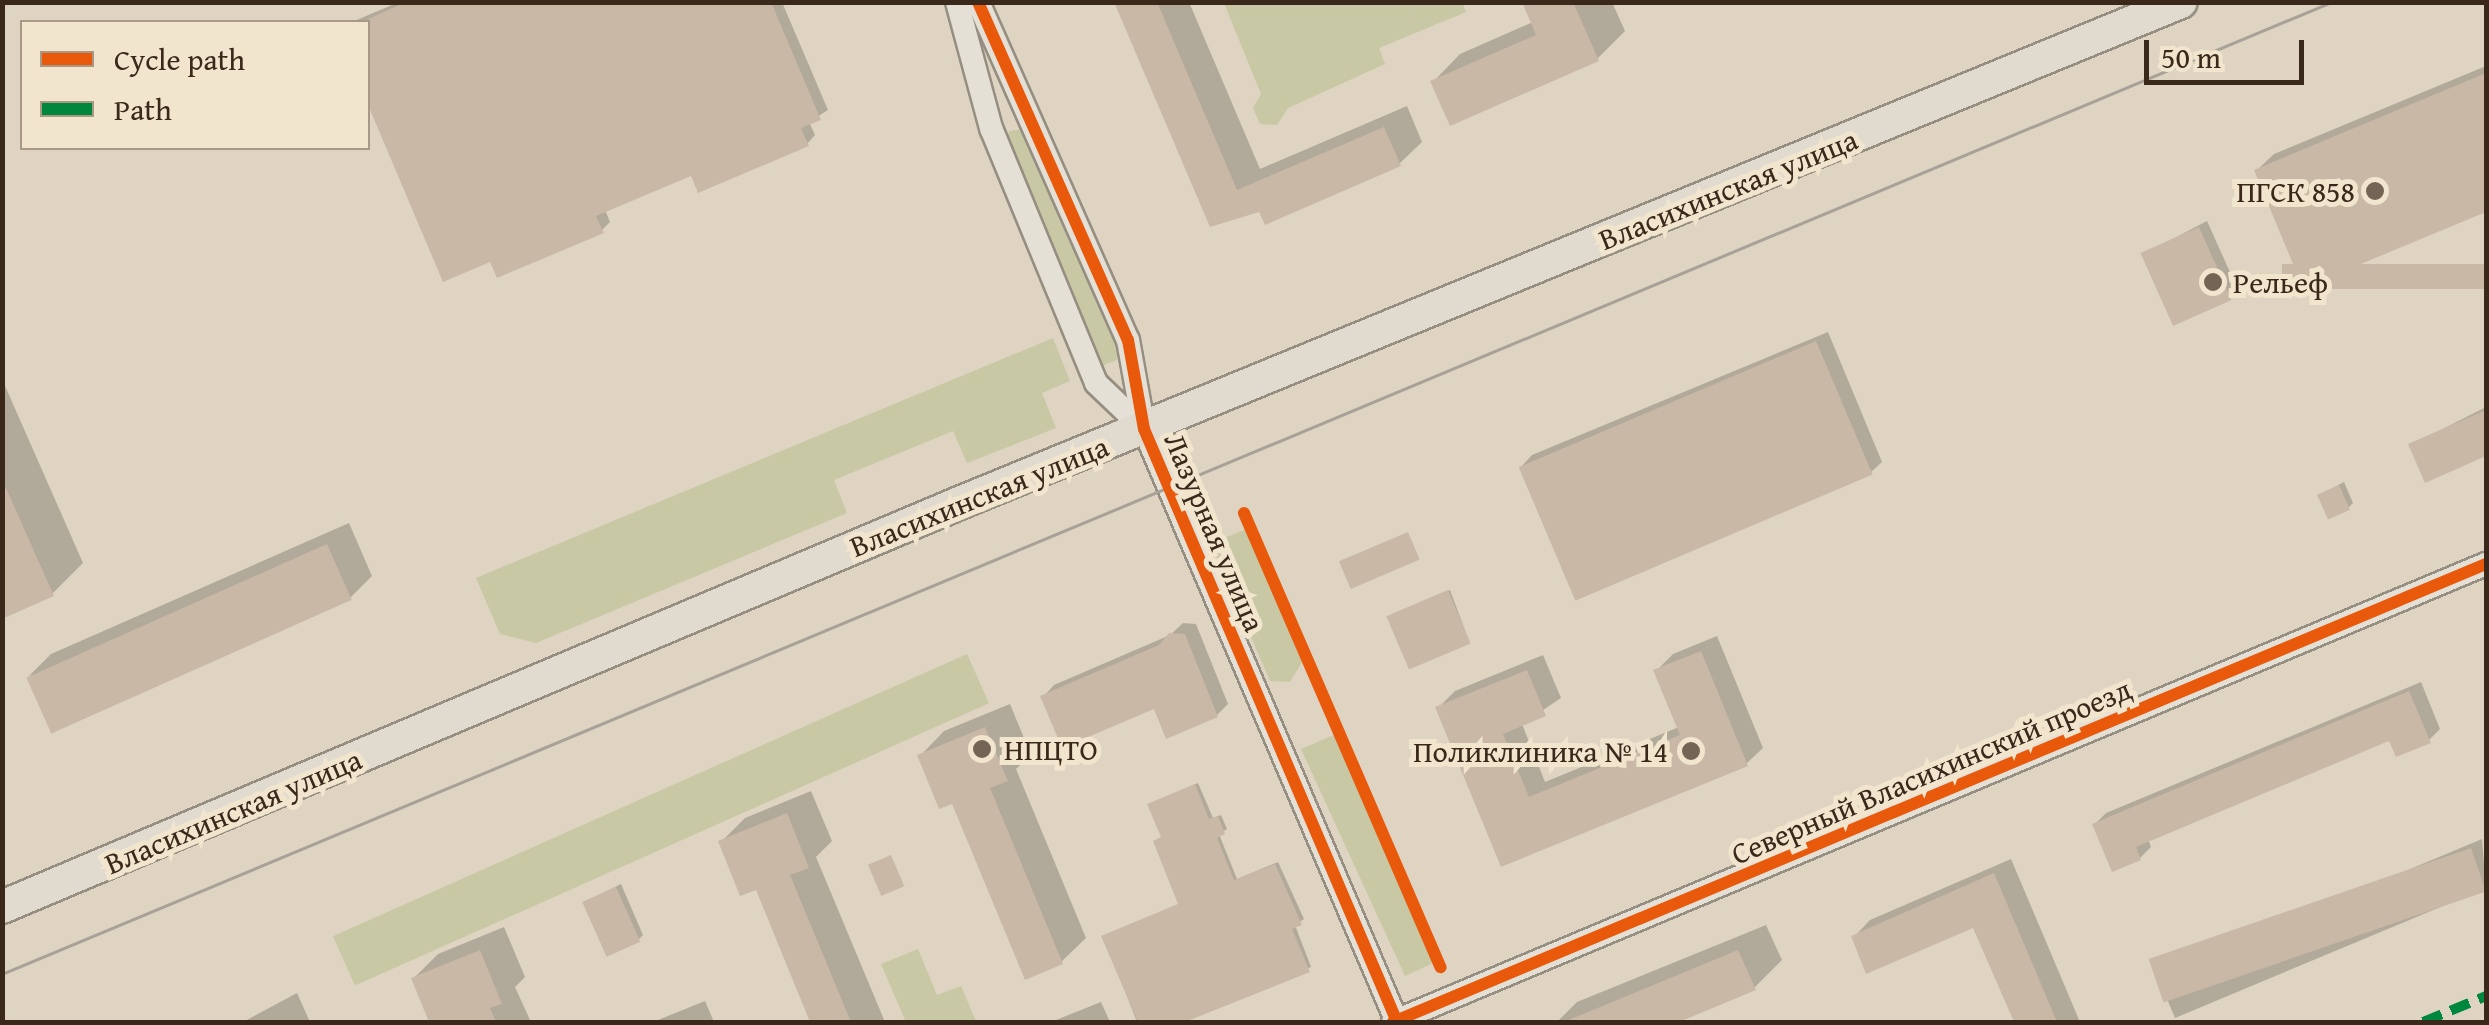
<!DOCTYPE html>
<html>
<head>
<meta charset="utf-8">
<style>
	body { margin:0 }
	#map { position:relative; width:2489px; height:1025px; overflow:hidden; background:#ded4c1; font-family:"Gentium Book Plus",serif }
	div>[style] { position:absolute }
	.green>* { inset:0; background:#c8c8a5; transform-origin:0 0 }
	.shadow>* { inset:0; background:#0003 }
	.building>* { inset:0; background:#cab8a7; transform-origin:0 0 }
	.roads { filter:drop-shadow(2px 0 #958e81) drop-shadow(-2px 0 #958e81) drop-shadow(0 2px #958e81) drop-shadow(0 -2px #958e81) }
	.minor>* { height:22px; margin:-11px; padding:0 11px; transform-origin:11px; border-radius:11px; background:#e5e0d6 }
	.highway>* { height:32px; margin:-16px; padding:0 16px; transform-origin:16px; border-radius:16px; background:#e1dacf }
	.tram>* { height:2.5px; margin:-1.25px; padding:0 1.25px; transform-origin:1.25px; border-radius:1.25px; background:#a7a198 }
	.quiet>* { height:10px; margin-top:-5px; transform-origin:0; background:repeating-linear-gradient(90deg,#00873e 0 20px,transparent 0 30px) }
	.cycleway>* { height:12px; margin:-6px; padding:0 6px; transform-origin:6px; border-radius:6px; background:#e8590c }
	.dots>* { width:28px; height:28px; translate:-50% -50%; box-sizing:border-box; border:5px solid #f2e5ce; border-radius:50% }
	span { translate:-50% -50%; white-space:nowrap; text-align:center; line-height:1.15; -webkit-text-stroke:10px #f2e5ce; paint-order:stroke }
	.street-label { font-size:30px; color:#3a281b }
	.poi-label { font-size:30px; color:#3a281b }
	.right { translate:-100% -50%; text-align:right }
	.left { translate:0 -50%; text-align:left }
	.frame { position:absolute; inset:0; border:5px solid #3a281b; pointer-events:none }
	.legend { position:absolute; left:20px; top:20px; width:350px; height:130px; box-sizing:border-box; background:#f2e5ce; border:2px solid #a89986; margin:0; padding:12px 18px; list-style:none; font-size:30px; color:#3a281b }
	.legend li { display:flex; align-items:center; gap:20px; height:50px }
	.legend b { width:50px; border:2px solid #a89986 }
	.scale { position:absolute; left:2144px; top:40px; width:160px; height:45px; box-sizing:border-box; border:5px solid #3a281b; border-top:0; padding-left:12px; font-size:30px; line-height:35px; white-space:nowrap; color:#3a281b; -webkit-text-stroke:8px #f2e5ce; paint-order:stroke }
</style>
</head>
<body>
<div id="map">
	<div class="green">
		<i style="clip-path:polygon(1462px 2px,1466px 12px,1379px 48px,1385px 64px,1288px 108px,1277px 125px,1260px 124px,1253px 108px,1261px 94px,1224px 3px)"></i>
		<i style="clip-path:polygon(1024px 129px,1123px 357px,1102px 366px,1007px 140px,1009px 131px)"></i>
		<i style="clip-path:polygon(1053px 338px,1070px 381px,1042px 393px,1056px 428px,967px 463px,953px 431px,834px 480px,847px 513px,536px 643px,500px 634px,476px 578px)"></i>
		<i style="clip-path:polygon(1247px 529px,1304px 659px,1290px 682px,1270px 681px,1211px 543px)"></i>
		<i style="left:967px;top:654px;width:54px;height:694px;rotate:66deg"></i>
		<i style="clip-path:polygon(1336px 734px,1433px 963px,1405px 976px,1301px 749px)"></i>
		<i style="clip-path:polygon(918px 949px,937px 995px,961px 986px,976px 1021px,906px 1022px,881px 964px)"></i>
	</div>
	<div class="shadow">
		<i style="clip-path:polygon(399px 2px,782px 2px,828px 110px,809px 122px,815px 135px,807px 144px,692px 173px,605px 210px,610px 222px,602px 230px,491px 258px,445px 278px,368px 98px,368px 22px,352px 22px)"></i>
		<i style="clip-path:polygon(1117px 2px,1189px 2px,1260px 169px,1407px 106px,1422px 142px,1399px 164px,1211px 224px)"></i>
		<i style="clip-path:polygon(1525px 2px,1612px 2px,1625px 31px,1597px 59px,1433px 82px,1460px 54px,1533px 22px)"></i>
		<i style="clip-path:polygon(2486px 66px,2486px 209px,2305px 285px,2257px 170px,2274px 154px)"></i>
		<i style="clip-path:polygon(2207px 221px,2238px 290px,2230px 298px,2144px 254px)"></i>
		<i style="clip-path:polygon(1828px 332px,1882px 462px,1870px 473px,1521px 467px,1532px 455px)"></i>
		<i style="clip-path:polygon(2px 379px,83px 563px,52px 594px,2px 611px)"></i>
		<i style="clip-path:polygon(2486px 407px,2486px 453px,2426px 479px,2411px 445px)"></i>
		<i style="clip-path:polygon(2344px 482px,2353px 503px,2348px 508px,2320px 495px)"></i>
		<i style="clip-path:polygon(349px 523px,372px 576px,350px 598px,29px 676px,51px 654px)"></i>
		<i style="clip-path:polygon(1450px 590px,1469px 641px,1391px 615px)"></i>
		<i style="clip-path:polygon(1183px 623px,1196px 624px,1228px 704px,1217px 715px,1043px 697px,1054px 685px,1170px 635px)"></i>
		<i style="clip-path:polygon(1717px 636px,1763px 748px,1746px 764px,1502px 864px,1438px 708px,1455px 691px,1543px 655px,1561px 698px,1522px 724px,1545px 782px,1679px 727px,1656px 671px,1673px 654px)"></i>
		<i style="clip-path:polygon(2421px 682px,2440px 729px,2429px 740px,2391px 738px,2148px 839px,2151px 847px,2140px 858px,2095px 824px,2106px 813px)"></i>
		<i style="clip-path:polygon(1010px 704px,1031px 755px,1016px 769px,1086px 938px,1061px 962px,920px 756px,944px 731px)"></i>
		<i style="clip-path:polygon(1198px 783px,1213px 818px,1221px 815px,1227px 829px,1219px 834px,1237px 879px,1278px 862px,1304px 919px,1295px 925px,1311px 967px,1174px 1022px,1137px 1022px,1104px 937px,1181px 903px,1173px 835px,1150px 804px)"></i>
		<i style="clip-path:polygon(811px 791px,832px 841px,816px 857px,885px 1022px,813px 1022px,757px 886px,721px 842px,745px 818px)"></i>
		<i style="clip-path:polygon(2482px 839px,2486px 888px,2175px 1018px,2159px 980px,2171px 969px)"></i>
		<i style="clip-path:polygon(2011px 859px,2080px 1022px,2017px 1022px,1975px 925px,1854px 937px,1870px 920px)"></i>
		<i style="clip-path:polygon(621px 884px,643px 935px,638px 940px,585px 902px)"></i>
		<i style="clip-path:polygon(1766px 925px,1782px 960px,1754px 988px,1672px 1022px,1557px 1022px,1577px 1002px)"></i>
		<i style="clip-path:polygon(504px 927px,525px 977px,515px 987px,531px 1022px,432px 1022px,414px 978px,438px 954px)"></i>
		<i style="clip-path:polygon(297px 993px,310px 1022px,243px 1022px)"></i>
		<i style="clip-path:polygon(705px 1001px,714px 1022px,653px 1022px)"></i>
		<i style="clip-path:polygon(1101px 1002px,1110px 1022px,1051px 1022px)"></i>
	</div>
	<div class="building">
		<i style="clip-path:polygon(406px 2px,771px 2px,821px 120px,801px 128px,809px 146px,698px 193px,691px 176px,596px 216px,604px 233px,497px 278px,490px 262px,443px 282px,368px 105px,368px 19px)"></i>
		<i style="clip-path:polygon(1114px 2px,1157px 2px,1237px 190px,1384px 127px,1401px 166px,1265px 225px,1259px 212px,1210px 227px)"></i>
		<i style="clip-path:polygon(1522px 2px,1573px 2px,1599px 61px,1450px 126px,1430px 81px,1536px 35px)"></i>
		<i style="clip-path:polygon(2486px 73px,2486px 212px,2303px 288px,2254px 170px)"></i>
		<i style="left:2199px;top:227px;width:80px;height:64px;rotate:66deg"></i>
		<i style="left:2486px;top:264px;width:25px;height:204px;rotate:90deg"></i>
		<i style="left:1816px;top:341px;width:145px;height:323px;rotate:67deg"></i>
		<i style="clip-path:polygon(2486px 410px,2486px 456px,2425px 483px,2408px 444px)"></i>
		<i style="clip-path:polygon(2px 479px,54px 596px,2px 619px)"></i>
		<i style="left:2339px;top:485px;width:27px;height:24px;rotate:66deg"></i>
		<i style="left:1408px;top:532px;width:30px;height:75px;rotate:67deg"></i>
		<i style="left:327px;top:544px;width:61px;height:329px;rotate:66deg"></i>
		<i style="left:1448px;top:590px;width:58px;height:67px;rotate:67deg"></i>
		<i style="clip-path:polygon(1169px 633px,1185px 634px,1218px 717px,1166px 739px,1154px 709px,1062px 748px,1040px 696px,1159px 645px)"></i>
		<i style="clip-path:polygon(1701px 651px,1748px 766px,1501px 867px,1435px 707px,1527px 670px,1546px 716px,1503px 734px,1529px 797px,1680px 735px,1653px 670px)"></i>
		<i style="clip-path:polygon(2409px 691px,2431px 743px,2396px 757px,2389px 741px,2136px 847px,2141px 860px,2112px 872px,2092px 824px)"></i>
		<i style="clip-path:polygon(985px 727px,1008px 781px,990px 788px,1063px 964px,1025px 980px,952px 804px,939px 809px,917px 755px)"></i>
		<i style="clip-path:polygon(1195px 784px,1209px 819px,1218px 816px,1225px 834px,1217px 838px,1234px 880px,1275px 864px,1302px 925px,1292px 929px,1310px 972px,1185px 1022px,1138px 1022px,1101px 936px,1178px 904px,1153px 841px,1161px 837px,1147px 804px)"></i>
		<i style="clip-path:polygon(787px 813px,809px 868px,790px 875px,851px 1022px,810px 1022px,756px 890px,740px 896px,718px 841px)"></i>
		<i style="left:2471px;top:848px;width:46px;height:341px;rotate:71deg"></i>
		<i style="left:891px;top:855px;width:34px;height:25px;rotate:67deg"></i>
		<i style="clip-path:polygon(1994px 873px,2057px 1022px,2014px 1022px,1973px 928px,1866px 974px,1851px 936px)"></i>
		<i style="left:616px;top:887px;width:60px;height:37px;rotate:66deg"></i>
		<i style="clip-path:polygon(480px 950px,502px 1004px,490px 1008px,496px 1022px,429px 1022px,411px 978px)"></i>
		<i style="clip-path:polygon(1738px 950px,1756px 990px,1679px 1022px,1564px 1022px)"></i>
	</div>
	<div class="roads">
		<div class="minor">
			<i style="left:957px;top:2px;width:131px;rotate:74.9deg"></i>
			<i style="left:991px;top:128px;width:276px;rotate:67.6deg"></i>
			<i style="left:1096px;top:383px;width:66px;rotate:43.8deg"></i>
			<i style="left:978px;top:2px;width:370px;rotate:66.1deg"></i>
			<i style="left:1128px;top:340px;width:90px;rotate:79.8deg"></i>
			<i style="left:1144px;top:429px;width:645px;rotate:66.89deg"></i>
			<i style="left:1393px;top:1022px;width:1185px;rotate:-22.74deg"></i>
		</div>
		<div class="highway">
			<i style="left:2px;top:907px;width:1031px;rotate:-22.88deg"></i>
			<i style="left:952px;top:506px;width:1328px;rotate:-22.3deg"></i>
		</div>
	</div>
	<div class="tram">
		<i style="left:2px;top:974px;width:2524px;rotate:-22.65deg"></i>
	</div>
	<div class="quiet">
		<i style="left:2423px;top:1022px;width:68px;rotate:-22.4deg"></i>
	</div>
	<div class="cycleway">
		<i style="left:978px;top:2px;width:370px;rotate:66.1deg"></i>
		<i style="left:1128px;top:340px;width:90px;rotate:79.8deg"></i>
		<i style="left:1144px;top:429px;width:645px;rotate:66.89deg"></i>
		<i style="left:1244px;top:513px;width:495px;rotate:66.6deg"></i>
		<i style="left:1393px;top:1022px;width:1185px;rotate:-22.74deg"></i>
	</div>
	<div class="dots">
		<i style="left:2375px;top:191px;background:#736455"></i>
		<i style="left:2213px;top:282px;background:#736455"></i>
		<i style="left:982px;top:749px;background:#736455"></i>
		<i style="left:1691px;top:751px;background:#736455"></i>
	</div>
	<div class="street-label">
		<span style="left:1728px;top:189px;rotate:-22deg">Власихинская улица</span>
		<span style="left:979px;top:496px;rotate:-22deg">Власихинская улица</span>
		<span style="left:1215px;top:532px;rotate:67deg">Лазурная улица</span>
		<span style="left:1931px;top:771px;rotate:-23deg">Северный Власихинский проезд</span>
		<span style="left:233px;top:811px;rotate:-23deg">Власихинская улица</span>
	</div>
	<div class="poi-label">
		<span class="right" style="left:2355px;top:191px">ПГСК 858</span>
		<span class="left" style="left:2233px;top:282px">Рельеф</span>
		<span class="left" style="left:1004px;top:749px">НПЦТО</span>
		<span class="right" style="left:1668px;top:751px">Поликлиника № 14</span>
	</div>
	<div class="frame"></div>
	<ul class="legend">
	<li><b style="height:12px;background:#e8590c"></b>Cycle path</li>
	<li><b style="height:12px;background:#00873e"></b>Path</li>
	</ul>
	<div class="scale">50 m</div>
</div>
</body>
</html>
